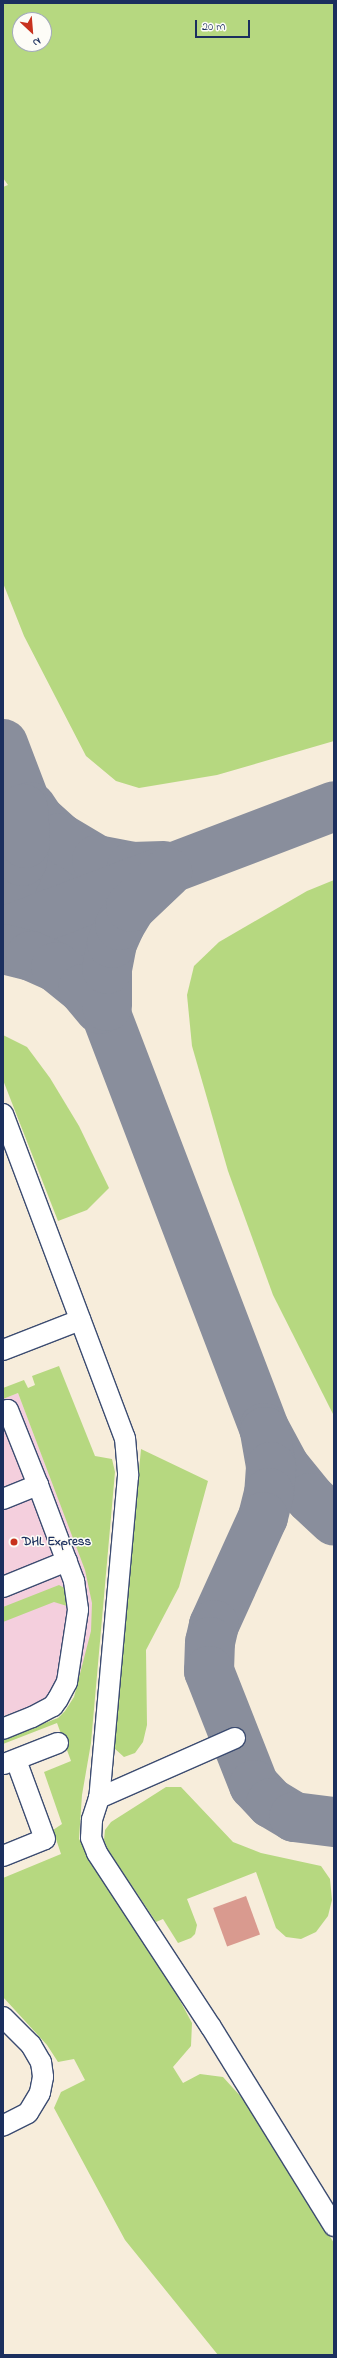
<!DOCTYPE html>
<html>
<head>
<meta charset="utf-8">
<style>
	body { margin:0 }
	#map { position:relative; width:337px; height:2358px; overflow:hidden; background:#f7eddb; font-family:"Indie Flower",sans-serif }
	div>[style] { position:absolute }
	.built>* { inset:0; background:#f4cfdd }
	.green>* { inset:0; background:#b6d880 }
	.taxiway>* { height:50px; margin:-25px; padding:0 25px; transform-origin:25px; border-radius:25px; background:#898e9c }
	.building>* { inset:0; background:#d99a8f; transform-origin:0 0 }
	.roads { filter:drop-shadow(1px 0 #3c4c71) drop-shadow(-1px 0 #3c4c71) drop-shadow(0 1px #3c4c71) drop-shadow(0 -1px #3c4c71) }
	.minor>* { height:20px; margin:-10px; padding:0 10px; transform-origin:10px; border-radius:10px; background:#fff }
	.dots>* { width:11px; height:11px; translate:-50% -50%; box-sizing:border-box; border:2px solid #fdfcf7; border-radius:50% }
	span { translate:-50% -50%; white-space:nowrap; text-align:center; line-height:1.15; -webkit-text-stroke:3px #fdfcf7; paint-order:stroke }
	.poi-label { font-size:13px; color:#1b2f5e; font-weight:700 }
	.left { translate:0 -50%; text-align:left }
	.frame { position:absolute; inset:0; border:4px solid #1b2f5e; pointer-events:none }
	.north { position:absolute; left:12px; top:12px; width:40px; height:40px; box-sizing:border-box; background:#fdfcf7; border:1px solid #a3aaba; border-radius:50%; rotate:154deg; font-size:11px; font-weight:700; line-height:16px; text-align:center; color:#1b2f5e }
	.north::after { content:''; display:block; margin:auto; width:14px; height:18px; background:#c8321e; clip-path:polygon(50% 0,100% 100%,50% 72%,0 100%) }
	.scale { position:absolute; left:195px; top:20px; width:55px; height:18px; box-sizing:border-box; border:2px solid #1b2f5e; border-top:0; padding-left:5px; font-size:12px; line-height:14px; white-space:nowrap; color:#1b2f5e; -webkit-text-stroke:3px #fdfcf7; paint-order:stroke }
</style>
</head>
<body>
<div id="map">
	<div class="built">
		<i style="clip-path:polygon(18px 1393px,101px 1611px,81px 1688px,3px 1716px,3px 1399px)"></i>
	</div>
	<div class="green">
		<i style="clip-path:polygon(evenodd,3px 3px,334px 3px,334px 741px,217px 775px,139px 788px,116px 781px,86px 756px,24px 636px,3px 583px,3px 187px,8px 185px,3px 178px,3px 3px,20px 20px,44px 20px,44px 44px,20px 44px,20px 20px)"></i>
		<i style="clip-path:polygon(334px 880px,334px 1416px,273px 1295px,228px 1171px,192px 1046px,187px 995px,194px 966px,219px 942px,307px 891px)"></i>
		<i style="clip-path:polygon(3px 1035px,27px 1047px,50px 1078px,79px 1126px,109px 1188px,87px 1210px,58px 1221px,3px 1080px)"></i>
		<i style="clip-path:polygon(59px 1366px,95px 1456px,112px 1459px,115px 1472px,91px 1743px,82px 1795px,79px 1839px,177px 1995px,192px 2023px,191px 2046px,173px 2067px,183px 2083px,200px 2074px,223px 2077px,243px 2099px,334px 2243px,334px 2355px,218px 2355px,125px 2240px,54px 2108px,61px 2092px,85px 2080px,74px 2059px,58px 2062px,47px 2045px,3px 1997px,3px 1878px,61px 1854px,53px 1830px,62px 1824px,44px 1772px,71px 1761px,57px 1723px,3px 1744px,3px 1739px,58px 1718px,65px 1711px,74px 1697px,91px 1631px,92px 1603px,85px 1570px,18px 1393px,3px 1399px,3px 1388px,24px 1380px,28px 1388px,35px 1385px,32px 1376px)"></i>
		<i style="clip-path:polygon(141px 1449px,208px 1481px,179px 1587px,146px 1650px,147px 1725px,143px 1742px,135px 1753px,124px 1757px,114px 1748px,114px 1737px)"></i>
		<i style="clip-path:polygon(59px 1585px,68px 1590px,67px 1606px,54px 1602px,3px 1622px,3px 1607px)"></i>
		<i style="clip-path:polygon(166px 1787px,181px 1787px,233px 1842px,261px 1853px,321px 1866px,330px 1879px,332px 1900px,328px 1916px,316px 1932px,301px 1939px,286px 1937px,276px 1928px,256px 1872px,187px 1899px,197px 1925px,195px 1934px,191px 1938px,178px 1943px,163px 1919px,156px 1922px,108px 1850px,104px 1840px,105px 1830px,111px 1822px)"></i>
	</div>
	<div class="taxiway">
		<i style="left:3px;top:744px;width:732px;rotate:69.11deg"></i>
		<i style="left:264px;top:1428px;width:44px;rotate:61.7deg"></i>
		<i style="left:285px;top:1467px;width:40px;rotate:51deg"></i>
		<i style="left:310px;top:1498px;width:33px;rotate:43deg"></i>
		<i style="left:31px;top:807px;width:14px;rotate:56deg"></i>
		<i style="left:39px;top:819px;width:28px;rotate:42deg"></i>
		<i style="left:60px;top:838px;width:43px;rotate:30.7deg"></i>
		<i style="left:97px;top:860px;width:36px;rotate:11deg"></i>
		<i style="left:132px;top:867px;width:32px;rotate:-2deg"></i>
		<i style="left:3px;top:904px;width:47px;rotate:-66.2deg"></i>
		<i style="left:22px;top:861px;width:18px;rotate:-81deg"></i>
		<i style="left:25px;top:843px;width:34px;rotate:-93deg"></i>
		<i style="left:3px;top:932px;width:354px;rotate:-20.8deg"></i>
		<i style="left:3px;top:949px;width:29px;rotate:14deg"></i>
		<i style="left:31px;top:956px;width:27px;rotate:24deg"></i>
		<i style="left:56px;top:967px;width:35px;rotate:39deg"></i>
		<i style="left:83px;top:989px;width:26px;rotate:50deg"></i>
		<i style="left:107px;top:1006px;width:37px;rotate:-90deg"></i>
		<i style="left:107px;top:969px;width:26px;rotate:-79deg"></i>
		<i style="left:112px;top:943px;width:20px;rotate:-66deg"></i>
		<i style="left:120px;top:925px;width:21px;rotate:-59deg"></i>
		<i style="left:131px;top:907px;width:50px;rotate:-43.4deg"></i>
		<i style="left:265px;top:1432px;width:36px;rotate:80deg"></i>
		<i style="left:271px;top:1467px;width:26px;rotate:94deg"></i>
		<i style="left:269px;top:1493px;width:25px;rotate:104deg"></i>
		<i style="left:263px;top:1517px;width:119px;rotate:114.4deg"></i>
		<i style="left:214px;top:1625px;width:17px;rotate:103deg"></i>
		<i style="left:210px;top:1642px;width:29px;rotate:92deg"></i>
		<i style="left:209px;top:1671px;width:123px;rotate:68.5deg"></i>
		<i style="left:254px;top:1785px;width:25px;rotate:47deg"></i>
		<i style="left:271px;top:1803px;width:27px;rotate:31deg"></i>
		<i style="left:294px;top:1817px;width:40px;rotate:7.1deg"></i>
	</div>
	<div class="building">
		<i style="left:246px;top:1896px;width:41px;height:35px;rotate:70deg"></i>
	</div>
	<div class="roads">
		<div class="minor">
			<i style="left:3px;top:1114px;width:346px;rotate:69.4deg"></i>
			<i style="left:125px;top:1438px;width:38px;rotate:85deg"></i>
			<i style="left:128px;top:1476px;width:323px;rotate:95.1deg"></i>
			<i style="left:3px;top:1350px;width:83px;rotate:-21.3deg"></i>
			<i style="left:3px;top:1412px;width:5px;rotate:-22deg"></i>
			<i style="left:8px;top:1410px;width:81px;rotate:68.2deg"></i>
			<i style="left:38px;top:1485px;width:103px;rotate:69.4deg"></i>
			<i style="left:74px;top:1581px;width:29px;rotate:82deg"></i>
			<i style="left:78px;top:1610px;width:73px;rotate:98.7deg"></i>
			<i style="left:67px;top:1682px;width:19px;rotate:118deg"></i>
			<i style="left:58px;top:1699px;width:9px;rotate:126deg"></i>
			<i style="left:53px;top:1706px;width:24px;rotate:152deg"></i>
			<i style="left:32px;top:1717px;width:31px;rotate:158deg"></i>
			<i style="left:3px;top:1499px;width:38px;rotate:-22deg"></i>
			<i style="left:3px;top:1587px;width:69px;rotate:-22.1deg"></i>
			<i style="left:235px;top:1738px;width:149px;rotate:156.2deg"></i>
			<i style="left:99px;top:1798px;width:23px;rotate:108deg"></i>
			<i style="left:92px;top:1820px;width:18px;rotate:93deg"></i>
			<i style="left:91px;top:1838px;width:16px;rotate:68deg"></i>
			<i style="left:97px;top:1853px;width:208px;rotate:56.8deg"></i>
			<i style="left:211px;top:2027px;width:234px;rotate:58.3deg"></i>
			<i style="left:4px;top:1764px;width:58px;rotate:-21.3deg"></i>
			<i style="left:3px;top:1856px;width:45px;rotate:-22deg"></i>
			<i style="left:45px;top:1839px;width:84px;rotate:-110.2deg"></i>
			<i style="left:3px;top:2017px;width:40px;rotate:45deg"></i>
			<i style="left:31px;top:2045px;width:20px;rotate:60deg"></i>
			<i style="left:41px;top:2062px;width:15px;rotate:82deg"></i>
			<i style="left:43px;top:2077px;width:16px;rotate:101deg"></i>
			<i style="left:40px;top:2093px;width:23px;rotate:121deg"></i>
			<i style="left:28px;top:2113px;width:28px;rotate:153deg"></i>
		</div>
	</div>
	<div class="dots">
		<i style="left:14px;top:1542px;background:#c8321e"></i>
	</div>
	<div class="poi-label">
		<span class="left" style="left:22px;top:1542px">DHL Express</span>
	</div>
	<div class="frame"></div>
	<div class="north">N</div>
	<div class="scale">20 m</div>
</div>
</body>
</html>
